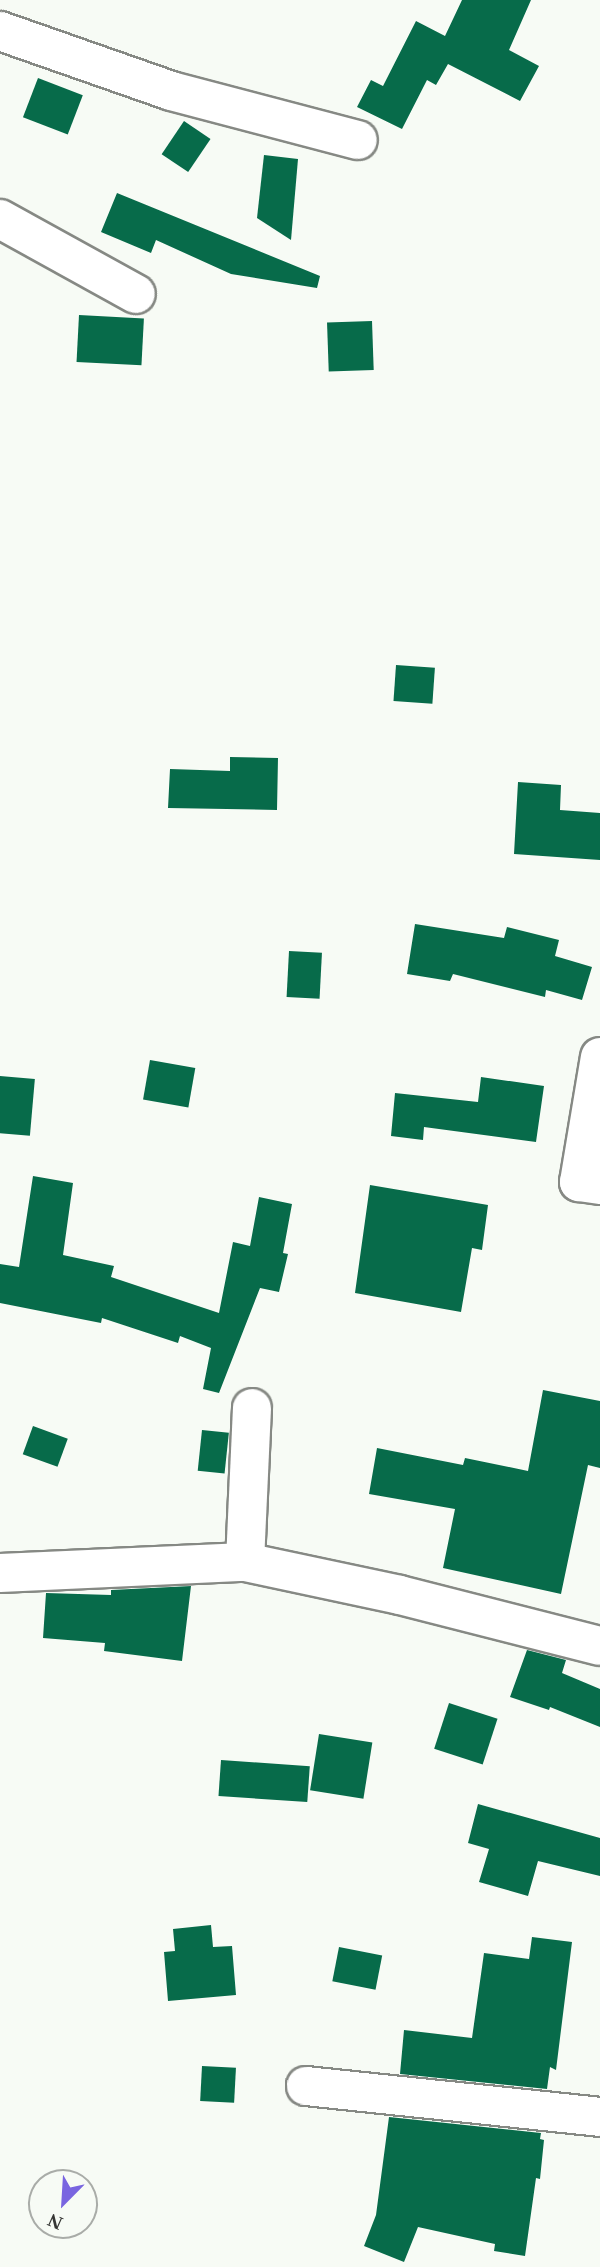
<!DOCTYPE html>
<html>
<head>
<meta charset="utf-8">
<style>
	body { margin:0 }
	#map { position:relative; width:600px; height:2267px; overflow:hidden; background:#f7fbf5; font-family:Georgia,serif }
	div>[style] { position:absolute }
	.building>* { inset:0; background:#076b4a; transform-origin:0 0 }
	.roads { filter:drop-shadow(2px 0 #868984) drop-shadow(-2px 0 #868984) drop-shadow(0 2px #868984) drop-shadow(0 -2px #868984) }
	.minor>* { height:38px; margin:-19px; padding:0 19px; transform-origin:19px; border-radius:19px; background:#fff }
	span { translate:-50% -50%; white-space:nowrap; text-align:center; line-height:1.15; -webkit-text-stroke:7px #f7fbf5; paint-order:stroke }
	.north { position:absolute; left:28px; top:2169px; width:70px; height:70px; box-sizing:border-box; background:#f7fbf5; border:2px solid #a9aca8; border-radius:50%; rotate:204deg; font-size:19px; font-weight:700; line-height:28px; text-align:center; color:#353634 }
	.north::after { content:''; display:block; margin:auto; width:24px; height:32px; background:#7965e0; clip-path:polygon(50% 0,100% 100%,50% 72%,0 100%) }
</style>
</head>
<body>
<div id="map">
	<div class="building">
		<i style="clip-path:polygon(462px 0,531px 0,509px 50px,539px 66px,520px 101px,448px 64px,436px 85px,427px 80px,402px 129px,357px 107px,371px 80px,383px 86px,416px 21px,445px 36px)"></i>
		<i style="left:38px;top:78px;width:48px;height:42px;rotate:21deg"></i>
		<i style="left:184px;top:121px;width:32px;height:40px;rotate:34deg"></i>
		<i style="clip-path:polygon(264px 155px,298px 159px,291px 240px,257px 218px)"></i>
		<i style="clip-path:polygon(117px 193px,320px 276px,317px 288px,231px 274px,156px 240px,151px 253px,101px 232px)"></i>
		<i style="left:79px;top:315px;width:65px;height:47px;rotate:3deg"></i>
		<i style="left:372px;top:321px;width:49px;height:45px;rotate:88deg"></i>
		<i style="left:396px;top:665px;width:39px;height:36px;rotate:4deg"></i>
		<i style="clip-path:polygon(230px 757px,278px 758px,277px 810px,168px 808px,170px 769px,230px 771px)"></i>
		<i style="clip-path:polygon(518px 782px,561px 785px,560px 810px,600px 813px,600px 860px,514px 854px)"></i>
		<i style="clip-path:polygon(415px 924px,504px 938px,507px 927px,559px 940px,555px 956px,592px 967px,582px 1000px,546px 990px,545px 997px,453px 974px,450px 981px,407px 974px)"></i>
		<i style="left:289px;top:951px;width:33px;height:46px;rotate:3deg"></i>
		<i style="left:150px;top:1060px;width:46px;height:40px;rotate:10deg"></i>
		<i style="left:0;top:1076px;width:35px;height:57px;rotate:5deg"></i>
		<i style="clip-path:polygon(481px 1077px,544px 1086px,536px 1142px,424px 1127px,423px 1140px,391px 1136px,395px 1093px,478px 1102px)"></i>
		<i style="clip-path:polygon(33px 1176px,73px 1183px,63px 1255px,114px 1266px,111px 1277px,219px 1313px,233px 1242px,250px 1246px,259px 1197px,292px 1204px,283px 1253px,288px 1254px,279px 1292px,260px 1288px,219px 1393px,203px 1389px,211px 1348px,180px 1336px,178px 1343px,102px 1318px,101px 1323px,0 1303px,0 1264px,19px 1267px)"></i>
		<i style="clip-path:polygon(370px 1185px,488px 1205px,482px 1250px,472px 1248px,461px 1312px,355px 1293px)"></i>
		<i style="clip-path:polygon(543px 1390px,600px 1401px,600px 1468px,588px 1465px,561px 1594px,443px 1568px,455px 1509px,369px 1494px,377px 1448px,463px 1465px,465px 1458px,528px 1471px)"></i>
		<i style="left:33px;top:1426px;width:37px;height:30px;rotate:20deg"></i>
		<i style="left:202px;top:1430px;width:27px;height:41px;rotate:6deg"></i>
		<i style="clip-path:polygon(191px 1586px,182px 1661px,104px 1651px,105px 1643px,43px 1638px,46px 1593px,111px 1595px,111px 1590px)"></i>
		<i style="clip-path:polygon(527px 1650px,566px 1660px,562px 1673px,600px 1689px,600px 1727px,550px 1707px,549px 1710px,510px 1697px)"></i>
		<i style="left:449px;top:1703px;width:51px;height:48px;rotate:18deg"></i>
		<i style="left:319px;top:1734px;width:54px;height:57px;rotate:9deg"></i>
		<i style="left:221px;top:1760px;width:89px;height:36px;rotate:4deg"></i>
		<i style="clip-path:polygon(478px 1804px,600px 1838px,600px 1876px,538px 1861px,528px 1896px,479px 1882px,489px 1849px,468px 1843px)"></i>
		<i style="clip-path:polygon(211px 1925px,213px 1947px,232px 1946px,236px 1995px,168px 2001px,164px 1952px,175px 1951px,173px 1929px)"></i>
		<i style="clip-path:polygon(532px 1937px,572px 1942px,556px 2070px,550px 2067px,547px 2089px,400px 2074px,404px 2030px,472px 2038px,484px 1953px,529px 1959px)"></i>
		<i style="left:339px;top:1947px;width:44px;height:35px;rotate:11deg"></i>
		<i style="left:202px;top:2066px;width:34px;height:35px;rotate:3deg"></i>
		<i style="clip-path:polygon(389px 2117px,541px 2133px,540px 2139px,544px 2140px,540px 2179px,536px 2178px,525px 2256px,494px 2251px,495px 2244px,418px 2227px,404px 2262px,364px 2246px,376px 2215px)"></i>
	</div>
	<div class="roads">
		<div class="minor">
			<i style="left:0;top:31px;width:181px;rotate:19.3deg"></i>
			<i style="left:171px;top:91px;width:193px;rotate:14.7deg"></i>
			<i style="left:0;top:219px;width:155px;rotate:28.9deg"></i>
			<i style="left:600px;top:1057px;width:127px;rotate:99.5deg"></i>
			<i style="left:579px;top:1182px;width:21px;rotate:8deg"></i>
			<i style="left:245px;top:1562px;width:154px;rotate:-87.4deg"></i>
			<i style="left:0;top:1573px;width:245px;rotate:-2.6deg"></i>
			<i style="left:245px;top:1562px;width:158px;rotate:12deg"></i>
			<i style="left:400px;top:1595px;width:206px;rotate:14.3deg"></i>
			<i style="left:306px;top:2086px;width:296px;rotate:6deg"></i>
		</div>
	</div>
	<div class="north">N</div>
</div>
</body>
</html>
